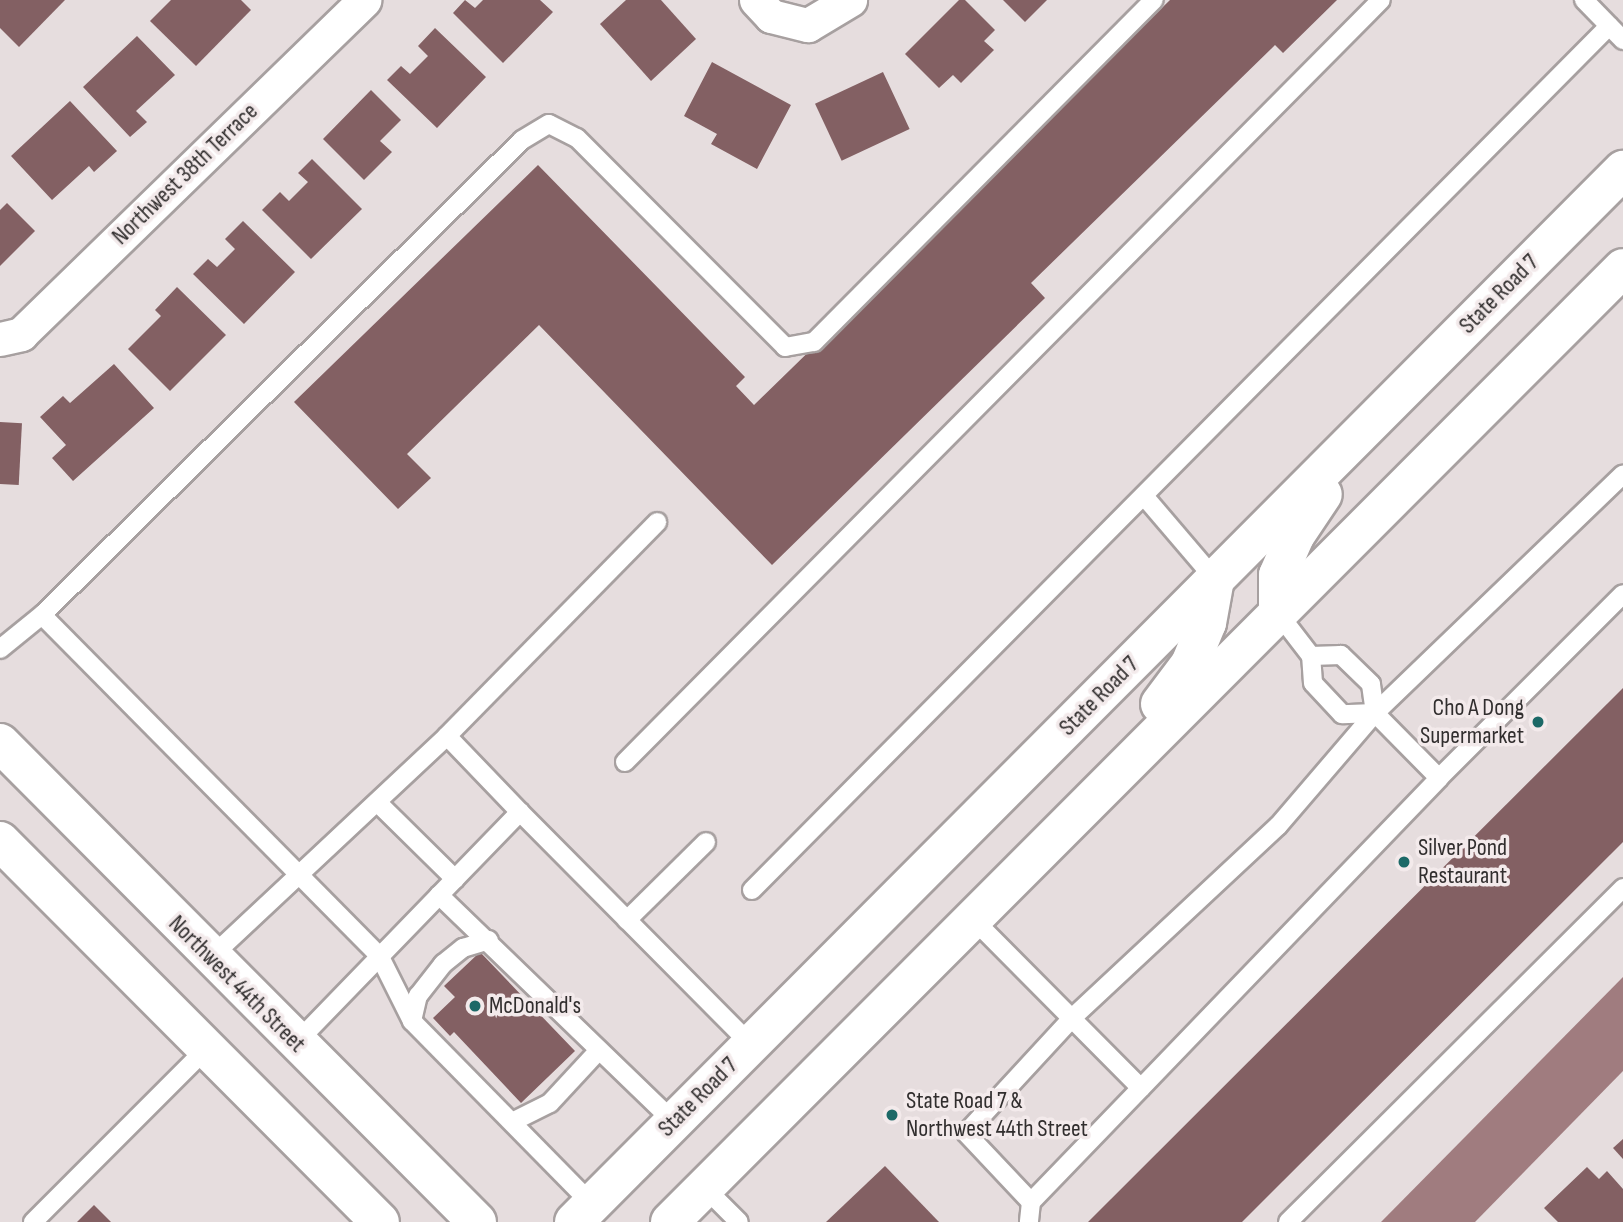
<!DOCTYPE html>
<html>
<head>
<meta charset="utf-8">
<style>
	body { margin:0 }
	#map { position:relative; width:1623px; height:1222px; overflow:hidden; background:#e6ddde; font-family:"Sofia Sans Condensed",sans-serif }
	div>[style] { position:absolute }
	.water>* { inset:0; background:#a07c7f }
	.building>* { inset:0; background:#836063; transform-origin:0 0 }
	.roads { filter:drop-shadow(2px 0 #a7a0a0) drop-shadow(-2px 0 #a7a0a0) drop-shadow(0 2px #a7a0a0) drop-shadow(0 -2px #a7a0a0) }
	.lane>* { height:18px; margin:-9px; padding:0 9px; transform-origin:9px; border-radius:9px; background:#fff }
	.street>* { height:33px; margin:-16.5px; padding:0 16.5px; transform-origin:16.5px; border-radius:16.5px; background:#fff }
	.secondary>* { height:38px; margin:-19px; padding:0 19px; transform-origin:19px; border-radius:19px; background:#fff }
	.primary>* { height:38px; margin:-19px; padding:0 19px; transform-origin:19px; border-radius:19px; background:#fff }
	.dots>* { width:19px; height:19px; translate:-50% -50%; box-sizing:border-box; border:4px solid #f3eaeb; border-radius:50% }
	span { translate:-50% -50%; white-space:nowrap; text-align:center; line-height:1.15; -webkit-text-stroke:7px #f3eaeb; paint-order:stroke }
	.street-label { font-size:24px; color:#312e2e }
	.poi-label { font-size:24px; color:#312e2e }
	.right { translate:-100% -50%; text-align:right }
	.left { translate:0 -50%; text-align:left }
</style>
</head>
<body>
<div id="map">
	<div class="water">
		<i style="clip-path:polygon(1623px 977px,1623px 1071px,1475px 1222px,1381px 1222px)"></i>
	</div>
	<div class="building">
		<i style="clip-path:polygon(0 0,65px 0,19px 47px,0 28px)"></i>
		<i style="clip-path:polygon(171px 0,241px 0,251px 10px,196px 66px,150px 21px)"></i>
		<i style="clip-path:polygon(465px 0,475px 8px,483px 0,540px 0,553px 12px,503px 63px,453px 13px)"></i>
		<i style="clip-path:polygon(626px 0,661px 0,696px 39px,651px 81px,600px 24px)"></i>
		<i style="clip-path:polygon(959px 0,965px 0,995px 30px,984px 41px,994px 50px,961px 83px,953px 75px,939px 88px,905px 54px)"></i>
		<i style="clip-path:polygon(1003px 0,1047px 0,1025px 22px)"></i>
		<i style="clip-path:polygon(1170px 0,1337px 0,1283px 53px,1275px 45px,1031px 283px,1045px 298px,772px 565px,539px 325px,407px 454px,431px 478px,398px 509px,294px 402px,538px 165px,745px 377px,736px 386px,754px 405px)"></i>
		<i style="clip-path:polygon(435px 28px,486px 77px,437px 128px,387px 80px,401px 66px,410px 74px,428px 56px,418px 46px)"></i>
		<i style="clip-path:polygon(137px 36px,175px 75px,136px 111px,147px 122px,130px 137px,83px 87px)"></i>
		<i style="clip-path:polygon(712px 62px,791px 105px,757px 169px,711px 144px,717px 134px,684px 116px)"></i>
		<i style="left:883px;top:72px;width:63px;height:75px;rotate:65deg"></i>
		<i style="clip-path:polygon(371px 90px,401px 120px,380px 141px,392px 152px,364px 180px,323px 139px)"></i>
		<i style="clip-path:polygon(70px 101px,117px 151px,94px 172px,89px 166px,52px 200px,11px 156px)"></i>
		<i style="clip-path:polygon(312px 159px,362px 209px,311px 259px,262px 210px,280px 192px,289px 201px,308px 182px,298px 173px)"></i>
		<i style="clip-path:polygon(7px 203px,35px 231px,0 266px,0 210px)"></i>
		<i style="clip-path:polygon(243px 221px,295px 272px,244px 324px,193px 274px,208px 259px,217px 267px,235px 249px,225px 239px)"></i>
		<i style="clip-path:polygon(177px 287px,226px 335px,170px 391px,128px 349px,161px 316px,155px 310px)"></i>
		<i style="clip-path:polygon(114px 364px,154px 408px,73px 481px,52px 458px,66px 445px,40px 417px,63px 396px,70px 403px)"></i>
		<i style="left:0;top:422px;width:22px;height:62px;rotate:3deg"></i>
		<i style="clip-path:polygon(1623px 688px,1623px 842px,1242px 1222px,1088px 1222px)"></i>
		<i style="clip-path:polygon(480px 952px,575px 1051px,521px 1103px,454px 1032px,450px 1036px,433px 1018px,455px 997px,444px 986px)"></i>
		<i style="clip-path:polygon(1623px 1139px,1623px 1159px,1613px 1148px)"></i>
		<i style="clip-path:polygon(885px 1166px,939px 1222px,826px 1222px)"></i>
		<i style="clip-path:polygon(1587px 1167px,1599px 1179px,1607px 1171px,1623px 1189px,1623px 1222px,1558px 1222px,1544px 1208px)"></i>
		<i style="clip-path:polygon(94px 1205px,111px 1222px,77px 1222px)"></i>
	</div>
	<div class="roads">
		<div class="lane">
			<i style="left:1584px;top:0;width:56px;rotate:45.7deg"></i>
			<i style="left:1144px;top:496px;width:109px;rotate:49.5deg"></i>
			<i style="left:42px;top:615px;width:675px;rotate:-44.7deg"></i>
			<i style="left:522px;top:140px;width:31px;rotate:-31deg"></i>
			<i style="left:549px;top:124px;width:31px;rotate:27deg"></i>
			<i style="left:577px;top:138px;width:295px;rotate:45.1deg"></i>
			<i style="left:785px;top:347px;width:29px;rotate:-10deg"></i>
			<i style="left:814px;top:342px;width:482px;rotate:-45.2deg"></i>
			<i style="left:0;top:649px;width:54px;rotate:-39deg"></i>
			<i style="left:42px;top:615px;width:481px;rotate:45.3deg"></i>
			<i style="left:380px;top:957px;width:72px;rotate:63.4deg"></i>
			<i style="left:412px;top:1021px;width:257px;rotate:45.5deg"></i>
			<i style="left:1375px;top:713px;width:344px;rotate:-43.9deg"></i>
			<i style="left:447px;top:736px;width:300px;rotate:-45.5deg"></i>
			<i style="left:625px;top:762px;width:1073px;rotate:-45.23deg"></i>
			<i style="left:1439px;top:778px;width:260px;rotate:-45deg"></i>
			<i style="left:379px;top:804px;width:107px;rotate:44.6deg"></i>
			<i style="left:752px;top:890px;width:1217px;rotate:-45.23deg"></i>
			<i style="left:439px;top:895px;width:327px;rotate:44deg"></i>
			<i style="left:973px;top:919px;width:238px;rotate:45.2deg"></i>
			<i style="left:1141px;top:1088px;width:158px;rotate:134deg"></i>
			<i style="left:1031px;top:1202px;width:20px;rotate:96deg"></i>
			<i style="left:627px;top:920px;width:111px;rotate:-44.6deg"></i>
			<i style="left:211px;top:957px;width:323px;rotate:-43.1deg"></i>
			<i style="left:447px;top:736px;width:105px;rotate:46.2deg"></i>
			<i style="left:412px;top:1021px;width:26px;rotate:-77deg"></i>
			<i style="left:418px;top:996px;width:41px;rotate:-52deg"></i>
			<i style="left:443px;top:964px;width:26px;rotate:-39deg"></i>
			<i style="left:463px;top:948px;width:27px;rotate:-17deg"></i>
			<i style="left:296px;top:1043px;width:322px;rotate:-45.9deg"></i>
			<i style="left:520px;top:812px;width:328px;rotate:45.2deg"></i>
			<i style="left:1141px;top:1088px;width:430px;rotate:-46.1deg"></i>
			<i style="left:1439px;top:778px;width:91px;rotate:-134.6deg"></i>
			<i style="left:1375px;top:713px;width:33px;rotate:178deg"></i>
			<i style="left:1342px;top:714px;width:42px;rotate:-133.1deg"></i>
			<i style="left:1313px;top:683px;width:27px;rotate:-94deg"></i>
			<i style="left:1311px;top:656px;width:54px;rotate:-127.5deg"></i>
			<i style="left:512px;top:1122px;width:42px;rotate:-26.6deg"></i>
			<i style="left:550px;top:1103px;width:72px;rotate:-47.2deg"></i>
			<i style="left:704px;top:1187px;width:49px;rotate:45deg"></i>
			<i style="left:1031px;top:1202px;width:95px;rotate:-133.3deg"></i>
			<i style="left:966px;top:1133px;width:156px;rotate:-47.3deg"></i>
			<i style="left:1072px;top:1018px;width:282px;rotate:-43deg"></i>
			<i style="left:1278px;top:826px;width:149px;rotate:-49.4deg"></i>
			<i style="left:1375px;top:713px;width:29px;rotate:-98deg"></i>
			<i style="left:1371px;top:684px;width:42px;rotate:-136deg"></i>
			<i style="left:1341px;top:655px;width:30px;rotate:178deg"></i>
			<i style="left:33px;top:1222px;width:243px;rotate:-45deg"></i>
			<i style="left:1288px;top:1222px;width:473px;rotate:-44.9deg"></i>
		</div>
		<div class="street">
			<i style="left:756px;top:0;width:22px;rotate:47deg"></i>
			<i style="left:771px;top:16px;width:38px;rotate:14deg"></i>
			<i style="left:808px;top:25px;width:49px;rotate:-30.8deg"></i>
			<i style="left:0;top:339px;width:22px;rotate:-13deg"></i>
			<i style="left:21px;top:334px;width:479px;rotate:-44.2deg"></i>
		</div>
		<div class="secondary">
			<i style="left:0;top:743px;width:676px;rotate:45.12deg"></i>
			<i style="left:0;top:841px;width:538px;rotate:45.08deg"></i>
		</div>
		<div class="primary">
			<i style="left:1278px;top:613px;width:38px;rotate:-90deg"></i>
			<i style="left:1278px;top:575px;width:43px;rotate:-66.4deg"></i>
			<i style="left:1295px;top:536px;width:50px;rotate:-56.3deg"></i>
			<i style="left:1160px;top:704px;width:50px;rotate:-53.1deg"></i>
			<i style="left:1190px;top:664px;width:44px;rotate:-67.5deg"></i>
			<i style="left:1207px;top:623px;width:45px;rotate:-79.7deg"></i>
			<i style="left:574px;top:1222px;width:1486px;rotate:-45.08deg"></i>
			<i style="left:670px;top:1222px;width:1348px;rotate:-45.03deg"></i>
		</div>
	</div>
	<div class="dots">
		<i style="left:1538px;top:722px;background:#1c6967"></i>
		<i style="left:1404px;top:862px;background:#1c6967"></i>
		<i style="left:475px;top:1006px;background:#1c6967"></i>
		<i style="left:892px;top:1115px;background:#1c6967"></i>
	</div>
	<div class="street-label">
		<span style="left:185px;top:174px;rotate:-44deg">Northwest 38th Terrace</span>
		<span style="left:1499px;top:294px;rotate:-45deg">State Road 7</span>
		<span style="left:1099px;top:696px;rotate:-45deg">State Road 7</span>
		<span style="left:237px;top:984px;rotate:45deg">Northwest 44th Street</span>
		<span style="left:698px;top:1097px;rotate:-45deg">State Road 7</span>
	</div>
	<div class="poi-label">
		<span class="right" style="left:1524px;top:722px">Cho A Dong<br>Supermarket</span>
		<span class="left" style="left:1418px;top:862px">Silver Pond<br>Restaurant</span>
		<span class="left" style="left:489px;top:1006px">McDonald's</span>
		<span class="left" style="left:906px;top:1115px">State Road 7 &amp;<br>Northwest 44th Street</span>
	</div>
</div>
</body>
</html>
